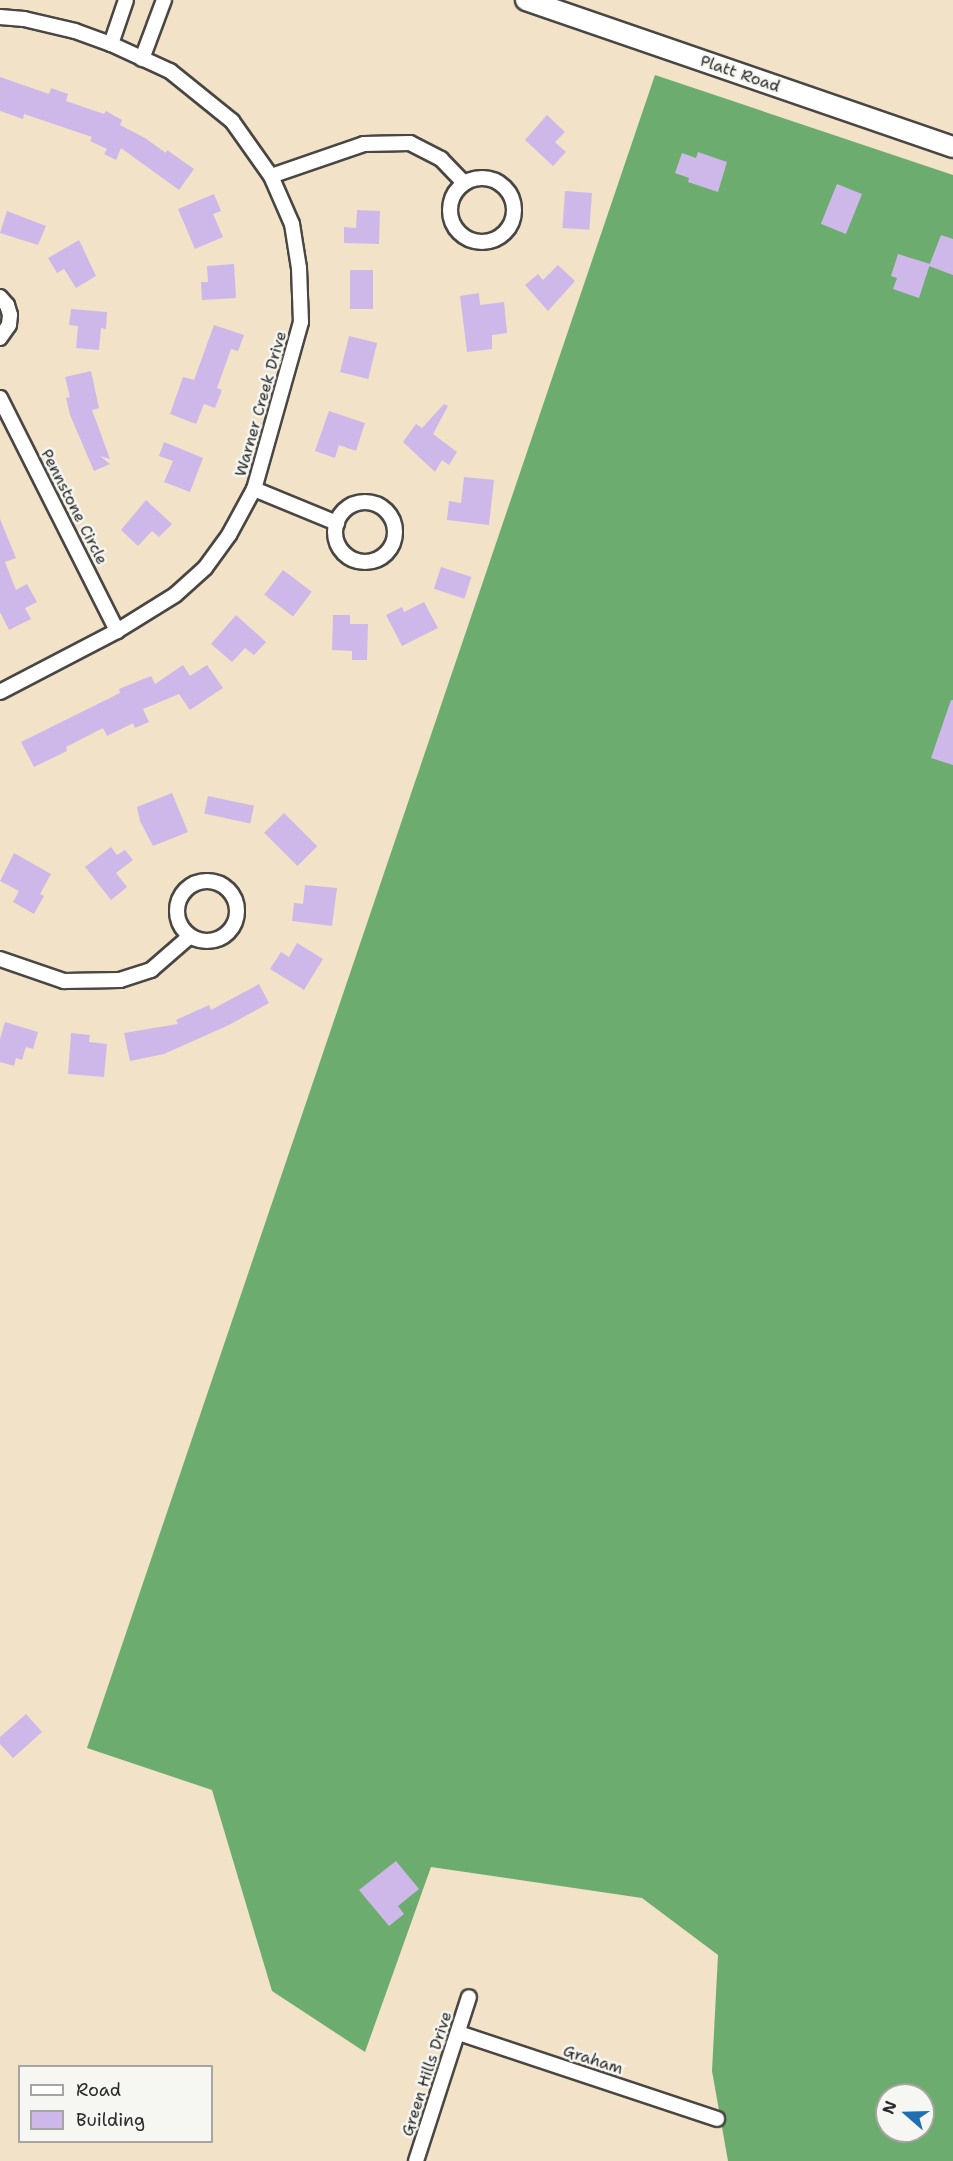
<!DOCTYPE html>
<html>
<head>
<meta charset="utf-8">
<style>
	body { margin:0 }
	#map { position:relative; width:953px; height:2161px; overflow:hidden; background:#f1e2c8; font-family:"Shantell Sans",sans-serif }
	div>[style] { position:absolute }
	.forest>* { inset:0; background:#6dac6f }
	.building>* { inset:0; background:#ceb8ea; transform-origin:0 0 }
	.roads { filter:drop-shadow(2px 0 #494643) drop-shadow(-2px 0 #494643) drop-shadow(0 2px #494643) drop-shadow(0 -2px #494643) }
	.minor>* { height:14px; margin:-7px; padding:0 7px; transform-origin:7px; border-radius:7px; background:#fff }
	.minor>.ring { margin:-7px; padding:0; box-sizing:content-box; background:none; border:14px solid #fff; border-radius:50% }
	.secondary>* { height:20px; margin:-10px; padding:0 10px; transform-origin:10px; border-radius:10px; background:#fff }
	span { translate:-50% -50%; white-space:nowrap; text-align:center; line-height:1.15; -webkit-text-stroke:5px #f6f6f2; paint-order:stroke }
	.street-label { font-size:16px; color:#2b2b2b }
	.legend { position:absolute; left:18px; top:2065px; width:195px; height:78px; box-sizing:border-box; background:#f6f6f2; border:2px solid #a5a5a2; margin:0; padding:8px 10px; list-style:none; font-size:18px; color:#2b2b2b }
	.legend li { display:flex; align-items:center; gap:12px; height:30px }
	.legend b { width:30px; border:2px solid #a5a5a2 }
	.north { position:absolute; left:875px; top:2083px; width:60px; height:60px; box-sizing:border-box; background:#f6f6f2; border:2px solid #a5a5a2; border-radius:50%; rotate:290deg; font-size:16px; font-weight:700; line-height:24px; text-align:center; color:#2b2b2b }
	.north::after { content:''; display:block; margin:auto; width:21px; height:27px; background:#1f6fb2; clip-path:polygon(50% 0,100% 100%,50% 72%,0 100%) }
</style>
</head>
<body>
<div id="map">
	<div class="forest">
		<i style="clip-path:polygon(evenodd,655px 75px,953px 175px,953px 2161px,728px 2161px,712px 2071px,718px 1955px,642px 1898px,431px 1867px,365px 2052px,272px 1991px,212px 1790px,87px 1748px,655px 75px,887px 2095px,923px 2095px,923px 2131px,887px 2131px,887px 2095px)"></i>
	</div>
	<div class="building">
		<i style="clip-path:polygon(0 77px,49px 94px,51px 88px,68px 94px,66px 101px,104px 114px,106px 111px,122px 120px,120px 125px,145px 138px,166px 153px,167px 150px,194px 169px,179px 190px,121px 148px,116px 160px,104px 154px,107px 149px,90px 141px,92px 137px,24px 114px,23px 119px,0 111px)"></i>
		<i style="clip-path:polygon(547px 115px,565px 132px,555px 142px,566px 152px,553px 166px,525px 140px)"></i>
		<i style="clip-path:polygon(698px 152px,727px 162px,718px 192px,688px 182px,689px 178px,675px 173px,682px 153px,696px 158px)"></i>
		<i style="left:837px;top:184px;width:27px;height:43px;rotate:22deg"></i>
		<i style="left:565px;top:191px;width:27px;height:37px;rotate:4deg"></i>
		<i style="clip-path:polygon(214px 194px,221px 211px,213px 214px,223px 237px,195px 249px,178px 209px)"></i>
		<i style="clip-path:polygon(357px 210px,380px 211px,379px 244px,344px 243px,344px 227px,356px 228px)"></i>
		<i style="clip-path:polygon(7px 211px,46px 226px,38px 245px,0 233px)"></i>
		<i style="clip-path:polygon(941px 235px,953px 239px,953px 275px,929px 266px)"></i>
		<i style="clip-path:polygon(79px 240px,96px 276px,76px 288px,64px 269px,57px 273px,48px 258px)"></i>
		<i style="clip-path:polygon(898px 254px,930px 264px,919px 298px,893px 289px,897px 278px,891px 276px)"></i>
		<i style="clip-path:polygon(234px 264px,236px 298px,202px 300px,201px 282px,208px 282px,207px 266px)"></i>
		<i style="clip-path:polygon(558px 265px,575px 281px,548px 311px,525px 285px,538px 274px,543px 280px)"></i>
		<i style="left:350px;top:270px;width:23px;height:39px"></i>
		<i style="clip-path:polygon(479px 293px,480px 305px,504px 302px,507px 333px,492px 335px,492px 349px,467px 352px,460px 296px)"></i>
		<i style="clip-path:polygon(71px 309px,107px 312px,106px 329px,101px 328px,99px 350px,76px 348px,78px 326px,69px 325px)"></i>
		<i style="clip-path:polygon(214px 325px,244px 335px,238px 351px,231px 349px,217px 388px,222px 390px,215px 408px,204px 404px,196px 424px,170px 414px,183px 377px,194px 380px)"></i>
		<i style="left:349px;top:336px;width:29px;height:37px;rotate:14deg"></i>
		<i style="clip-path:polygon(91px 371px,99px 408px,92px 410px,110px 459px,100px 456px,110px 464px,94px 471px,70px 415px,66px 398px,70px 397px,65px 377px)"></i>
		<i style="clip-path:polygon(444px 404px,448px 406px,433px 434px,457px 452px,449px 465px,442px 460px,435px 472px,403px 442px,416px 424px,422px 428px)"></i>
		<i style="clip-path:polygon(329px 411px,365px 423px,356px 451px,339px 445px,335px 458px,315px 451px)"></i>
		<i style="clip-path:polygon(164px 442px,203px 458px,190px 492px,164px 482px,173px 461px,159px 456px)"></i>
		<i style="clip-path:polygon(464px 477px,494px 480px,489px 525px,447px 520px,449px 501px,461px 503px)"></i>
		<i style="clip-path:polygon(146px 500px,172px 524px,159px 537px,152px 531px,138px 546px,121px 530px)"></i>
		<i style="clip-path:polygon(0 519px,16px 558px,5px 562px,16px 590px,27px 584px,37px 602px,25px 608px,31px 619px,9px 630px,0 612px)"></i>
		<i style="left:441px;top:567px;width:32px;height:23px;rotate:18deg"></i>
		<i style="left:283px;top:570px;width:36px;height:31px;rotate:37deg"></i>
		<i style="clip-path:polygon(424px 602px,438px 628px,402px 646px,386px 615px,402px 607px,404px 612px)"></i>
		<i style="clip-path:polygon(236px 615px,266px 642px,254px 655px,245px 648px,232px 662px,211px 644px)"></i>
		<i style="clip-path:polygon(333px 615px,350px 615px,350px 624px,368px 624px,367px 660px,352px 660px,352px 651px,332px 650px)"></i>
		<i style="clip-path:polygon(183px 665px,190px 676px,207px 665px,223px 688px,190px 710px,179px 694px,143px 709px,149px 722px,135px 728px,133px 723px,107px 736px,103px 728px,66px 747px,67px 751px,34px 767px,21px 742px,120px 693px,119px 689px,151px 676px,155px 684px)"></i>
		<i style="clip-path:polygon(951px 700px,953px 700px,953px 765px,931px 758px)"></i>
		<i style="clip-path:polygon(172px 793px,188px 832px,153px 846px,140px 821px,137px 807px)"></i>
		<i style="left:208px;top:796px;width:47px;height:18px;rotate:12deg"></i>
		<i style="left:284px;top:813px;width:47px;height:28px;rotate:45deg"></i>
		<i style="clip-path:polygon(111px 847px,117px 855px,125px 850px,133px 860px,116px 873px,127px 887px,111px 900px,85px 867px)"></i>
		<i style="clip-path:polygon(14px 853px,51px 874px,40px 894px,44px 896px,34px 914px,13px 902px,19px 891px,0 881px)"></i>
		<i style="clip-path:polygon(305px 885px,337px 888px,332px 926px,292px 921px,294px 903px,303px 904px)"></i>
		<i style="clip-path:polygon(297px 943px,323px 959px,304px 990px,270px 969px,281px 952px,289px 957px)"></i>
		<i style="clip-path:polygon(259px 984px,269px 1003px,229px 1025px,164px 1054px,130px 1061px,124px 1033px,178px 1024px,176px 1020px,209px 1005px,211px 1010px)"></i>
		<i style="clip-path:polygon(5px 1022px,38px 1032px,33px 1049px,26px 1047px,22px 1060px,16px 1058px,14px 1066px,0 1062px,0 1039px)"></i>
		<i style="clip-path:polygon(71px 1033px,90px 1035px,89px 1042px,107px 1044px,104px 1077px,68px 1074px)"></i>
		<i style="clip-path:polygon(26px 1714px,42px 1732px,13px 1758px,0 1744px,0 1737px)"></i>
		<i style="clip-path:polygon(396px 1861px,419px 1889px,398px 1906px,404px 1914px,389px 1926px,359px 1890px)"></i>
	</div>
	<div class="roads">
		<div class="minor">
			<i style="left:0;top:17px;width:24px;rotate:5deg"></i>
			<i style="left:24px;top:19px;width:52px;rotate:13.2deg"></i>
			<i style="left:75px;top:31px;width:38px;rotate:20deg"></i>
			<i style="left:111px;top:44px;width:65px;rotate:24.6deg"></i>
			<i style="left:170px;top:71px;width:80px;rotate:38.9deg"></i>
			<i style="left:232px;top:121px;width:67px;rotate:54.7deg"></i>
			<i style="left:271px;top:176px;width:52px;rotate:66.4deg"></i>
			<i style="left:292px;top:224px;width:45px;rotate:81deg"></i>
			<i style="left:299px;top:268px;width:54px;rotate:87.9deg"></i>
			<i style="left:301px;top:322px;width:173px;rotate:105.7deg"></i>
			<i style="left:254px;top:489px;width:52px;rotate:118.5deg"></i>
			<i style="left:229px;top:535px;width:41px;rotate:126deg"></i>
			<i style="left:205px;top:568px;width:40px;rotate:138deg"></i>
			<i style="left:175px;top:595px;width:68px;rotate:148.2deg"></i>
			<i style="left:117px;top:631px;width:132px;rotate:152.5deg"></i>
			<i style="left:111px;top:44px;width:46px;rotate:-71.2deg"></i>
			<i style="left:142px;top:59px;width:63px;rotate:-69.6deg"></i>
			<i style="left:271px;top:176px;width:98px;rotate:-19deg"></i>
			<i style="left:364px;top:144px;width:46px;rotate:-1.2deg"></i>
			<i style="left:410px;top:143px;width:35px;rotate:27deg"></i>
			<i style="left:441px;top:159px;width:33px;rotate:46deg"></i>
			<i class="ring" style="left:450px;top:178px;width:50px;height:50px"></i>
			<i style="left:0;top:297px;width:11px;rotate:49deg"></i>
			<i style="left:7px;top:305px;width:10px;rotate:73deg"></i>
			<i style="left:10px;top:315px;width:10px;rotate:96deg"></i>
			<i style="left:9px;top:325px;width:16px;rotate:125deg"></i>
			<i style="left:0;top:398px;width:261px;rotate:63.3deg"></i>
			<i style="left:254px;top:489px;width:90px;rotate:22.3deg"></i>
			<i class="ring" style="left:335px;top:502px;width:46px;height:46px"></i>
			<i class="ring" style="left:177px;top:881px;width:46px;height:46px"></i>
			<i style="left:0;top:959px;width:68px;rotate:19deg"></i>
			<i style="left:64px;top:981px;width:56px;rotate:-1deg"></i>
			<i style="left:120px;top:980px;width:33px;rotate:-18deg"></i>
			<i style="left:151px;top:970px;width:50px;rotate:-41deg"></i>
			<i style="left:459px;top:2033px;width:272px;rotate:18.4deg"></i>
			<i style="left:416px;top:2161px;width:172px;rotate:-72.1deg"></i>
		</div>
		<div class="secondary">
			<i style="left:526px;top:0;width:452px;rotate:19deg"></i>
		</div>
	</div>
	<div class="street-label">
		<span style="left:740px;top:74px;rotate:19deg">Platt Road</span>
		<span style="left:261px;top:404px;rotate:-74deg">Warner Creek Drive</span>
		<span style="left:74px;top:507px;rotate:63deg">Pennstone Circle</span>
		<span style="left:593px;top:2060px;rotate:18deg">Graham</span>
		<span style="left:427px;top:2074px;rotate:-72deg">Green Hills Drive</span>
	</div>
	<ul class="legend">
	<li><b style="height:8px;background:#fff"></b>Road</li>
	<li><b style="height:16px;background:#ceb8ea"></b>Building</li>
	</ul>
	<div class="north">N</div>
</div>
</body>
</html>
